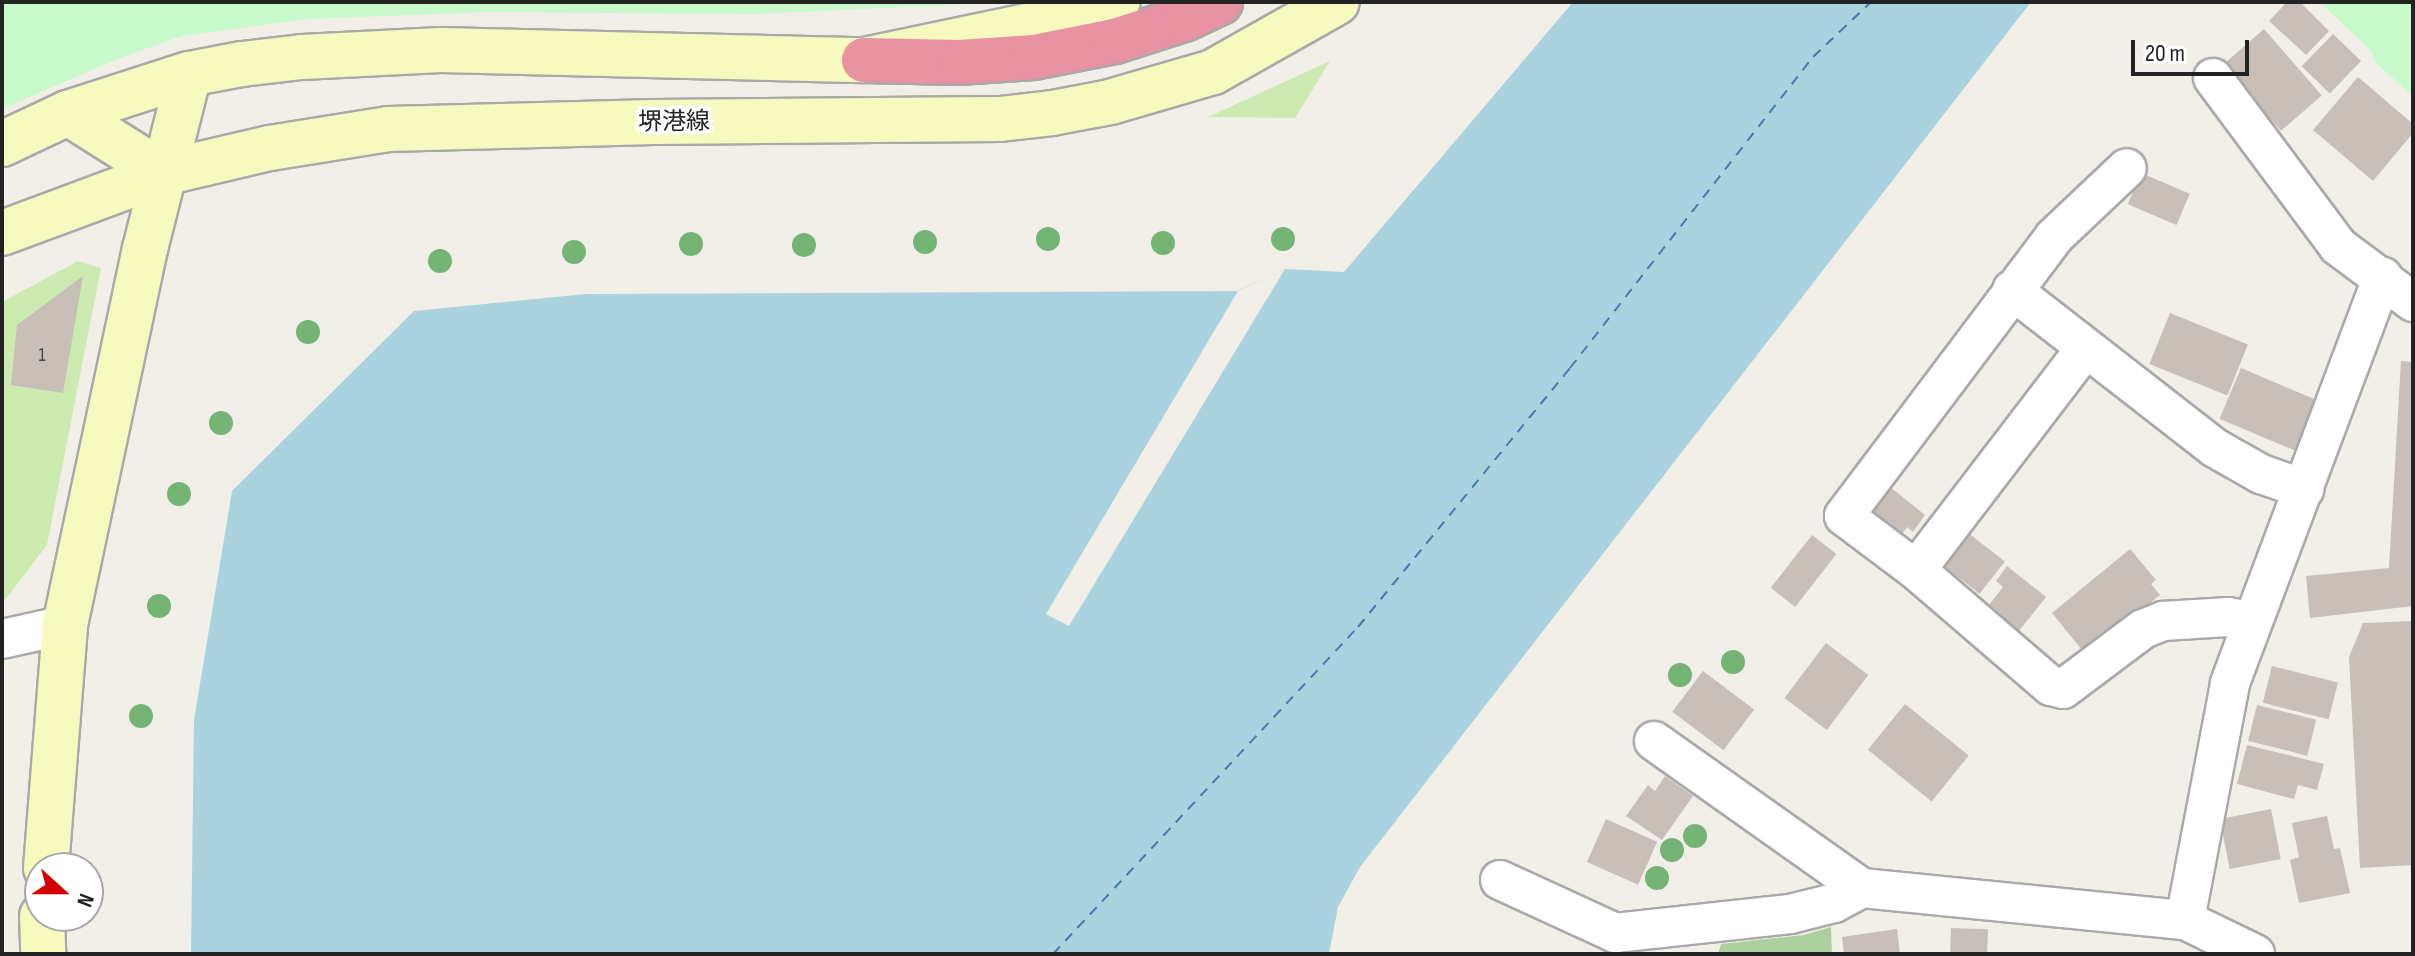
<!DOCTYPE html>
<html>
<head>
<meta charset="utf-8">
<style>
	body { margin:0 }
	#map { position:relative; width:2415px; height:956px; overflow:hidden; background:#f2efe9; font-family:"Sofia Sans Condensed","Noto Sans JP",sans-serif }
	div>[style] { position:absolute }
	.grass>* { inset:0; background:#cdebb0 }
	.forest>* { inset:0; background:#add19e }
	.park>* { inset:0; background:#c8facc }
	.water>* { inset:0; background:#aad3df }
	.pier>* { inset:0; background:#f2efe9 }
	.ferry>* { height:2px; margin-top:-1px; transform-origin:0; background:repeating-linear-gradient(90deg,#4a7aab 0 10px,transparent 0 18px) }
	.building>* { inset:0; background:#c7bfb8; transform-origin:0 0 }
	.roads { filter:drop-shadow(2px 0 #a9a9a9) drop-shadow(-2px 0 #a9a9a9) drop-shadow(0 2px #a9a9a9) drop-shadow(0 -2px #a9a9a9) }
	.street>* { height:38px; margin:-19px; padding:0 19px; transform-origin:19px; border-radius:19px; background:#fff }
	.secondary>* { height:44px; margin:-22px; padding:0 22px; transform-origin:22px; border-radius:22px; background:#f7fabf }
	.highway>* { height:44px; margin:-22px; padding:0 22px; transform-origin:22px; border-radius:22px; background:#e892a2 }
	.trees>* { width:24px; height:24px; margin:-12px; border-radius:50%; background:#74b475 }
	span { translate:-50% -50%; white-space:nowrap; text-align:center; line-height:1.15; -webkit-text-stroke:7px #fff; paint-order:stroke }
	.number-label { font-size:20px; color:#4b4948 }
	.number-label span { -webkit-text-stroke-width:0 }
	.street-label { font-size:24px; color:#222 }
	.frame { position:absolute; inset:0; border:4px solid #222; pointer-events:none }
	.north { position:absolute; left:24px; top:852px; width:80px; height:80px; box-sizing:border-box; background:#fff; border:2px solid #a7a7a7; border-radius:50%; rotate:111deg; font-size:22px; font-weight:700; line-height:32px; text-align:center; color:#222 }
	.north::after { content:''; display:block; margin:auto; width:28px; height:36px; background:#d40000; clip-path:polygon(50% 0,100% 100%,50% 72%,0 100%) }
	.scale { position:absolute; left:2131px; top:40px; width:118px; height:36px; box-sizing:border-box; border:4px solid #222; border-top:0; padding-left:10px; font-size:24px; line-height:28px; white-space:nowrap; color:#222; -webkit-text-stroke:6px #fff; paint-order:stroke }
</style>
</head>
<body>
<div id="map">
	<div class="grass">
		<i style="clip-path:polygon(1330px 61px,1295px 118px,1208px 117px)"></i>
		<i style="clip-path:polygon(78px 261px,101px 268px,47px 545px,2px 604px,2px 302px)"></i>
	</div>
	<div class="forest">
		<i style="clip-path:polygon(1831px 927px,1832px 954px,1718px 954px,1721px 944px,1804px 935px)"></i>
	</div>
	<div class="park">
		<i style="clip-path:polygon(2px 2px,1012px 2px,755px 14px,489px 12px,307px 19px,182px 36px,120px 58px,2px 109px)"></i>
		<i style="clip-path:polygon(2320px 2px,2413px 2px,2413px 96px,2376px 63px,2371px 51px)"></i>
	</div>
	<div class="water">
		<i style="clip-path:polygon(1573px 2px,2031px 2px,1360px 867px,1338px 907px,1329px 954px,191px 954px,194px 720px,232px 491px,414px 311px,586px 294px,1237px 291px,1285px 269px,1344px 272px)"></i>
	</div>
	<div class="pier">
		<i style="clip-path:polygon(1285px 269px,1069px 626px,1046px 614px,1238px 291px)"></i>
	</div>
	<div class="ferry">
		<i style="left:1053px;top:954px;width:447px;rotate:-47deg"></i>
		<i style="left:1358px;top:627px;width:335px;rotate:-50.7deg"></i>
		<i style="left:1570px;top:368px;width:395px;rotate:-52deg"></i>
		<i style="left:1813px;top:57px;width:80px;rotate:-43.5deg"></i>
	</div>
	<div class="building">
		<i style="clip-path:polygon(2287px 2px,2300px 2px,2329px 31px,2306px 55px,2269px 21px)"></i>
		<i style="left:2264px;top:29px;width:88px;height:54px;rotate:49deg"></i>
		<i style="left:2333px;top:34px;width:39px;height:45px;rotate:44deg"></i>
		<i style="clip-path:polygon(2358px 77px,2413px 124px,2413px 133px,2373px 181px,2313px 130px)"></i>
		<i style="left:2141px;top:173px;width:53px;height:34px;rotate:23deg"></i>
		<i style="clip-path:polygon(83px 276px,63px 393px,11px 385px,17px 325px)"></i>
		<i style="left:2170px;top:313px;width:84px;height:55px;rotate:22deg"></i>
		<i style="clip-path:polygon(2401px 361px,2413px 362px,2413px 606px,2310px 618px,2306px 576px,2389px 568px)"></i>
		<i style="left:2241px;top:368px;width:83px;height:55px;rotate:23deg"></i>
		<i style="clip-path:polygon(1879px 478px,1925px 515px,1913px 532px,1907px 527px,1899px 538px,1858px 505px)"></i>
		<i style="left:1967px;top:532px;width:48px;height:41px;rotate:38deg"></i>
		<i style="left:1812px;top:535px;width:31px;height:67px;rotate:38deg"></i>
		<i style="clip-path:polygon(2130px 549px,2156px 580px,2151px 584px,2160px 595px,2086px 655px,2052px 613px)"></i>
		<i style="clip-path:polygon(2007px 566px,2046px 597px,2019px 631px,1988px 606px,2003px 587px,1996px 581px)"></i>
		<i style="clip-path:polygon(2413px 621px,2413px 865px,2360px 868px,2349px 657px,2363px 623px)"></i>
		<i style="left:1826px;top:643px;width:53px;height:69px;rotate:37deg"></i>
		<i style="left:2272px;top:666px;width:68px;height:38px;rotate:14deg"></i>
		<i style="left:1703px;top:671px;width:64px;height:51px;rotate:37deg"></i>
		<i style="left:1905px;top:704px;width:82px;height:59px;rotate:39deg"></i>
		<i style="left:2257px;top:705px;width:61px;height:37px;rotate:14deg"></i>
		<i style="clip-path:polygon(2247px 745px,2324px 764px,2317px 790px,2298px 785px,2294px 799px,2237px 784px)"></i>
		<i style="clip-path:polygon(1665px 776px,1693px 796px,1662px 840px,1626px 816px,1648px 785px,1655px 791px)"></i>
		<i style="left:2271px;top:809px;width:51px;height:52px;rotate:79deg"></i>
		<i style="clip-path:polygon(2327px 816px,2334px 849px,2340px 848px,2350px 893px,2299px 903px,2290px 860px,2299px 857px,2292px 823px)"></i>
		<i style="left:1606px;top:819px;width:56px;height:47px;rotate:24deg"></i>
		<i style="left:1951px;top:928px;width:37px;height:26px;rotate:2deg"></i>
		<i style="clip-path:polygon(1897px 929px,1900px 954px,1844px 954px,1842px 937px)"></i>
	</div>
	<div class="roads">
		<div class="street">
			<i style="left:2213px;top:78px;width:209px;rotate:53.3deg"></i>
			<i style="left:2338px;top:246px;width:94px;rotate:36.7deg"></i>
			<i style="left:2012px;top:290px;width:257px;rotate:37.9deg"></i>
			<i style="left:2215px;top:448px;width:53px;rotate:29.5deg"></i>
			<i style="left:2261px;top:474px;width:46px;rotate:19.2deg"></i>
			<i style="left:2085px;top:349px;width:278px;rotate:127.4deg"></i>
			<i style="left:1916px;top:570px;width:90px;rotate:-143.1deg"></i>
			<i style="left:1844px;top:516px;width:349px;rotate:-53deg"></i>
			<i style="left:2054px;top:237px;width:100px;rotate:-43.4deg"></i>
			<i style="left:1916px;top:570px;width:178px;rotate:40.7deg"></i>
			<i style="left:2051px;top:686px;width:12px;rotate:14deg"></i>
			<i style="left:2063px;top:689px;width:100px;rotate:-36.9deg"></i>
			<i style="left:2143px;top:629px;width:22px;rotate:-22deg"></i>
			<i style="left:2163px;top:621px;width:65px;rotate:-3.5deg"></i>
			<i style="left:2228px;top:617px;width:25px;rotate:11deg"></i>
			<i style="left:2px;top:639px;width:65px;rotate:-12.5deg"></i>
			<i style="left:1654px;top:741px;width:255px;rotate:35.3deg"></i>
			<i style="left:1500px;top:880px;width:127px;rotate:24.7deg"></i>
			<i style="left:1615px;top:933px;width:176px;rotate:-6.2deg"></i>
			<i style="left:1790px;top:914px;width:45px;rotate:-14deg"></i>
			<i style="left:1834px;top:903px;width:32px;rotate:-28deg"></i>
			<i style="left:1862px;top:888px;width:325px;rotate:5.7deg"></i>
			<i style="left:2185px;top:920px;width:78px;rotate:25.9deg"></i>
			<i style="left:2185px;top:920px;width:241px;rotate:-79.2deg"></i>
			<i style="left:2230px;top:683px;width:434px;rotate:-69.4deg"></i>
		</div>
		<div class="secondary">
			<i style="left:68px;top:113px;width:112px;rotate:32.3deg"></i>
			<i style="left:2px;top:144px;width:73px;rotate:-25.2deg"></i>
			<i style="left:68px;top:113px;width:127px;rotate:-17.9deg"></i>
			<i style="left:189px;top:74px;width:54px;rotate:-10.7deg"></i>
			<i style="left:242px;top:64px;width:60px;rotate:-6.7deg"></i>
			<i style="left:302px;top:57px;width:139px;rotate:-2.9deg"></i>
			<i style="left:441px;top:50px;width:423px;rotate:1.4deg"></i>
			<i style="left:864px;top:60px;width:210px;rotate:-11.8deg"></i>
			<i style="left:1070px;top:17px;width:50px;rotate:-17.4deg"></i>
			<i style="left:2px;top:233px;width:172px;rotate:-20.4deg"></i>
			<i style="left:163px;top:173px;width:110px;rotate:-13.2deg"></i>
			<i style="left:270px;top:148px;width:120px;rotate:-9.1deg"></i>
			<i style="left:388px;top:129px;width:266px;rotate:-1.5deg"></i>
			<i style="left:654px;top:122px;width:346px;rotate:-0.5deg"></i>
			<i style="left:1000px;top:119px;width:52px;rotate:-6.6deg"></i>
			<i style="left:1052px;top:113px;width:59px;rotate:-10.7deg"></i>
			<i style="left:1110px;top:102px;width:107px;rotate:-16.2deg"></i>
			<i style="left:1213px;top:72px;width:142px;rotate:-29.4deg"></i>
			<i style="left:46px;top:868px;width:244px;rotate:-85.5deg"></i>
			<i style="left:65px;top:625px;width:384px;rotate:-78deg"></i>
			<i style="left:145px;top:249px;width:180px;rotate:-75.9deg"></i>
			<i style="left:42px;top:916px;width:38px;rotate:88deg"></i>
		</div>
		<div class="highway">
			<i style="left:864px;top:60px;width:95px;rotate:1.2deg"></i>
			<i style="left:959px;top:62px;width:75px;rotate:-3.8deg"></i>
			<i style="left:1034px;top:57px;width:83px;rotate:-11.2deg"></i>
			<i style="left:1115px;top:41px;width:72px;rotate:-17.7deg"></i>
			<i style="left:1184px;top:19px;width:40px;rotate:-25deg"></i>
		</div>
	</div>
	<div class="trees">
		<i style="left:1048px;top:239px"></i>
		<i style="left:1283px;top:239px"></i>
		<i style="left:925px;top:242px"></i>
		<i style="left:1163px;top:243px"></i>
		<i style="left:691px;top:244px"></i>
		<i style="left:804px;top:245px"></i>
		<i style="left:574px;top:252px"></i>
		<i style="left:440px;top:261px"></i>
		<i style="left:308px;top:332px"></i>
		<i style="left:221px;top:423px"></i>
		<i style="left:179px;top:494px"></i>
		<i style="left:159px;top:606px"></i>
		<i style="left:1733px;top:662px"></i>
		<i style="left:1680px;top:675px"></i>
		<i style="left:141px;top:716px"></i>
		<i style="left:1695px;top:836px"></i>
		<i style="left:1672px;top:850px"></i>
		<i style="left:1657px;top:878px"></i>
	</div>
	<div class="number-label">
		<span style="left:42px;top:355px">1</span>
	</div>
	<div class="street-label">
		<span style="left:674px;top:122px;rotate:-1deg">堺港線</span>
	</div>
	<div class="frame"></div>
	<div class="north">N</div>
	<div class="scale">20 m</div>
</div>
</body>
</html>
